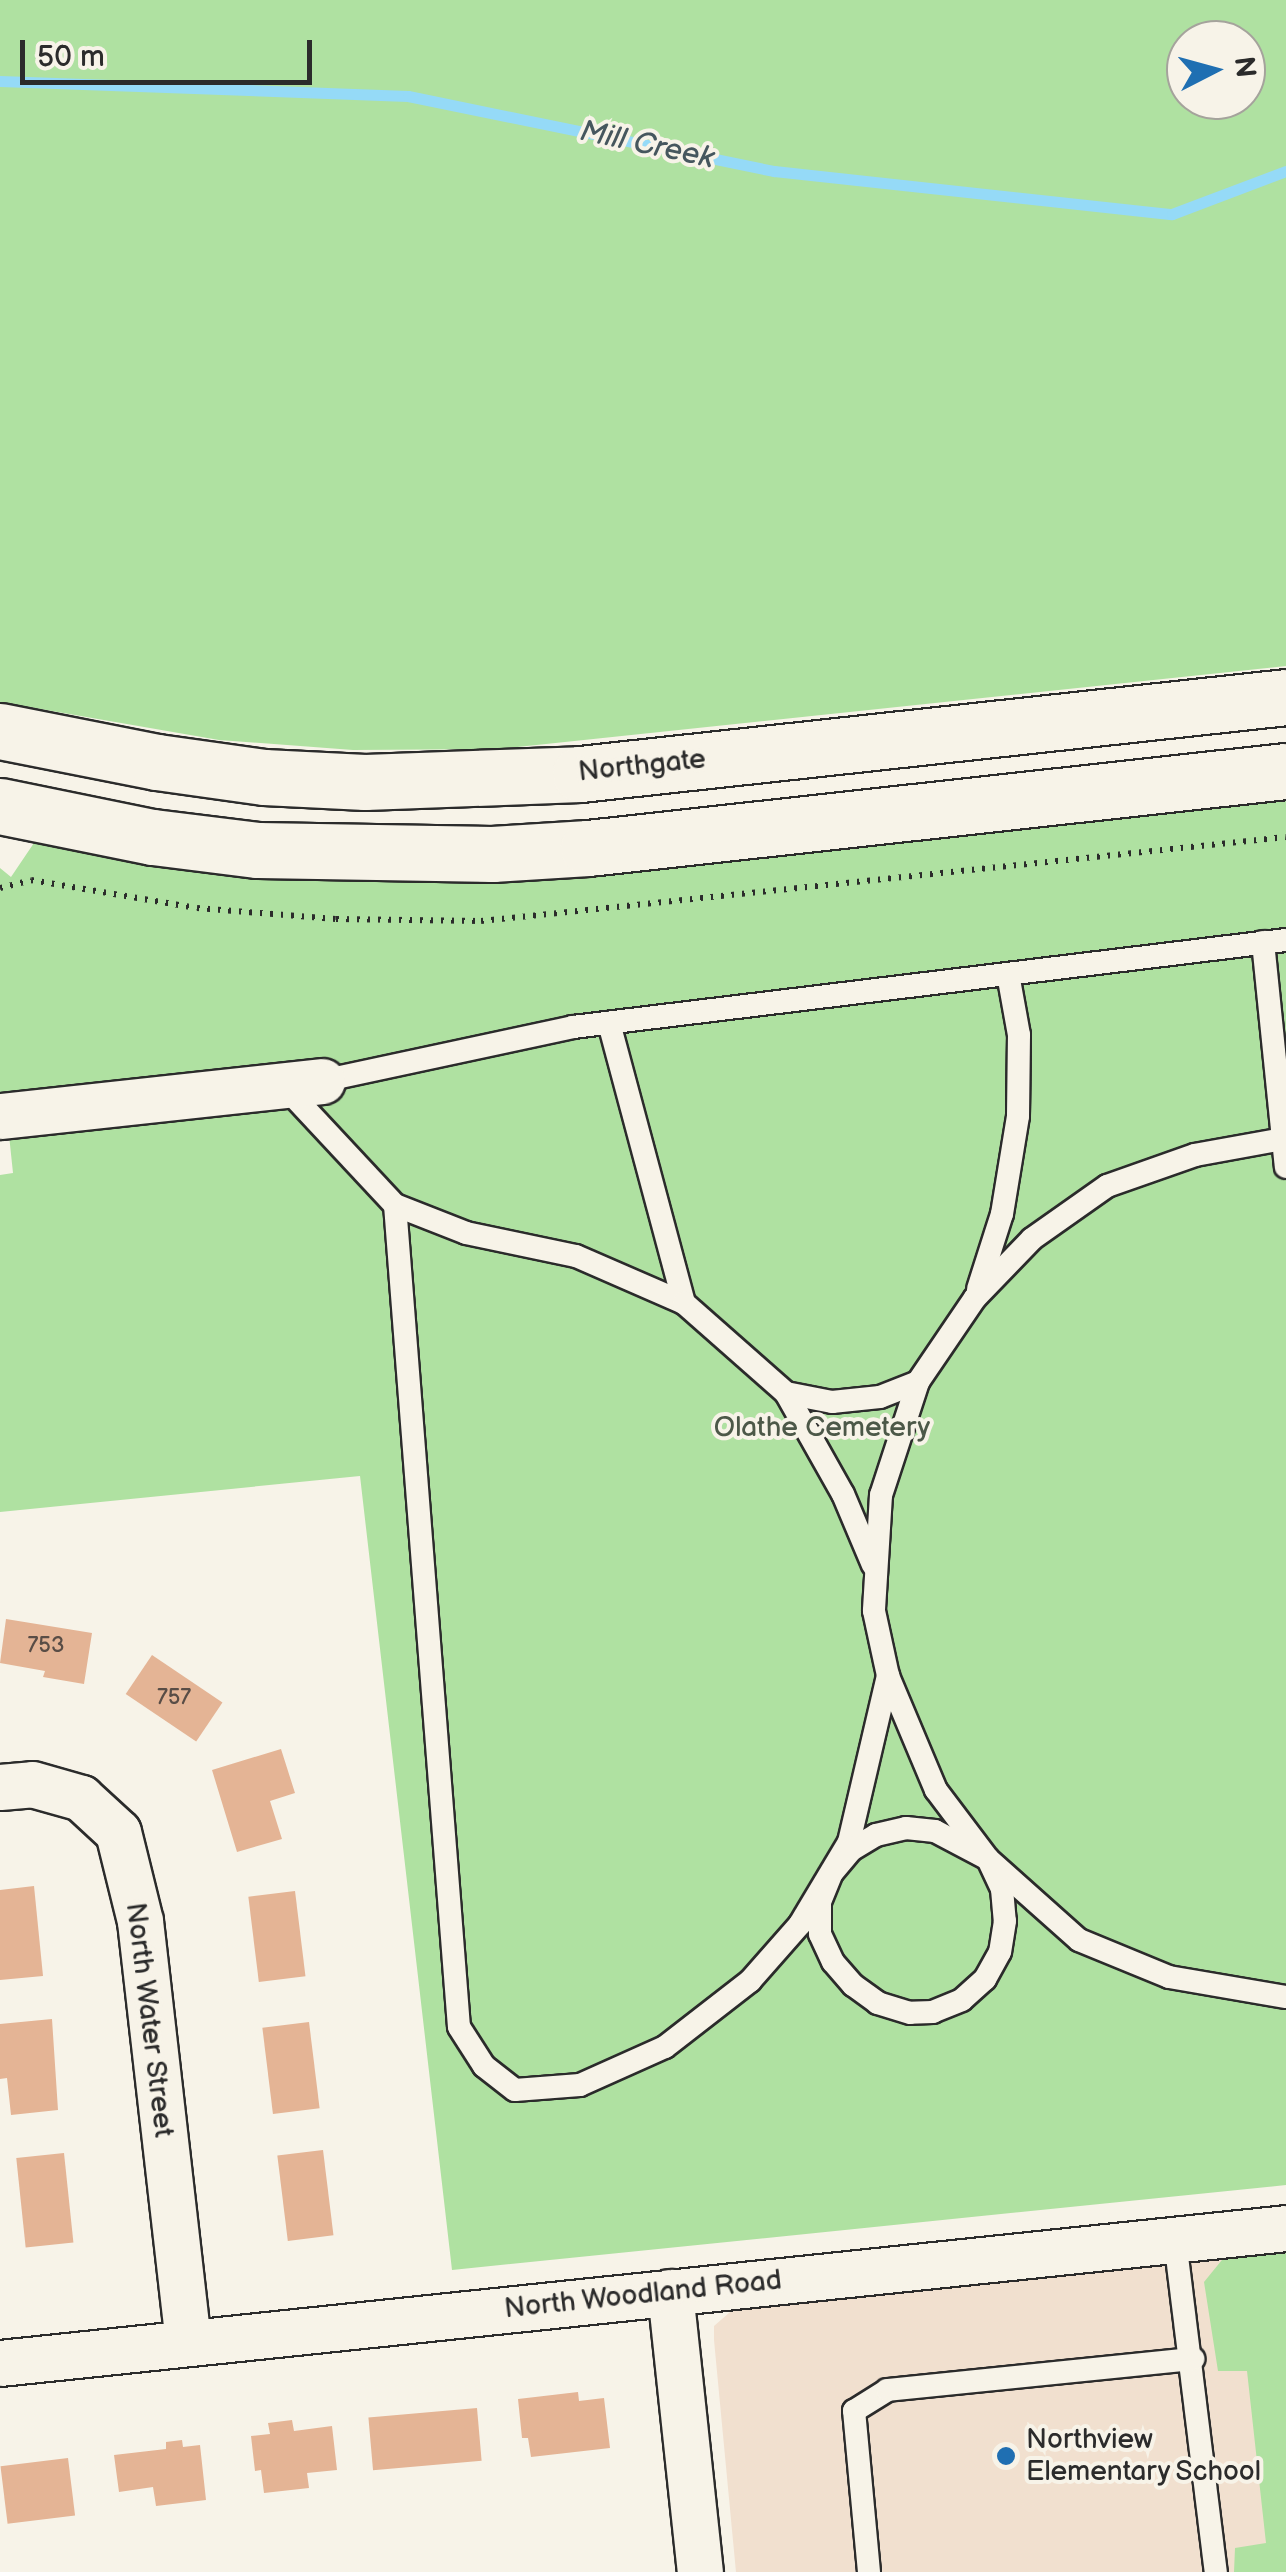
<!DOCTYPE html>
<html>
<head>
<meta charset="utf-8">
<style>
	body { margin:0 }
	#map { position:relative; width:1286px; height:2572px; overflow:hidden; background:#f7f3e8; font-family:"Balsamiq Sans",sans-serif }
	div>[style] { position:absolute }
	.built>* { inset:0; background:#f1e0cf }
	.green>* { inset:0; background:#afe1a1 }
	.stream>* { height:11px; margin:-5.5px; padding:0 5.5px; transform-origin:5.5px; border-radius:5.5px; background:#95daf7 }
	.building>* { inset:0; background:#e4b495; transform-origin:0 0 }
	.path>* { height:6px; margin-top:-3px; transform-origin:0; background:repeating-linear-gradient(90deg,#2b2b2b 0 2.5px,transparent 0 10.5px) }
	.roads { filter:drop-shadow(2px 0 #2b2b2b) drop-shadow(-2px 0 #2b2b2b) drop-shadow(0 2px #2b2b2b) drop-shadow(0 -2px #2b2b2b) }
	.service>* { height:22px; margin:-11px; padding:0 11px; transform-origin:11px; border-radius:11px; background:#f7f3e8 }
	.minor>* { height:45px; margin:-22.5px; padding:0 22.5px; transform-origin:22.5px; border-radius:22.5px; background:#f7f3e8 }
	.secondary>* { height:55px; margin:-27.5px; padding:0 27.5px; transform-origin:27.5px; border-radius:27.5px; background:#f7f3e8 }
	.dots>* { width:28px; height:28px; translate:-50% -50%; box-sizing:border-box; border:5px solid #f7f3e8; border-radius:50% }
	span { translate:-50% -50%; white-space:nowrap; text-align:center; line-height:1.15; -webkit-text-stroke:8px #f7f3e8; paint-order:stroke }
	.number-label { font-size:22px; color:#594d46 }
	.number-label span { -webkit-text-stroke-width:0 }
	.street-label { font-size:28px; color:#2b2b2b }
	.park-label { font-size:28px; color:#4c5848 }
	.poi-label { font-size:28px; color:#2b2b2b }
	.left { translate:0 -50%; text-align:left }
	.water-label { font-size:30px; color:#46575e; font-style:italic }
	.north { position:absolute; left:1166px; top:20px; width:100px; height:100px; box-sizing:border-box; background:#f7f3e8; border:2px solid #a5a39c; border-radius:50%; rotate:84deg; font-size:28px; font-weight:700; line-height:40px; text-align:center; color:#2b2b2b }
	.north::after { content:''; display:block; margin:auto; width:35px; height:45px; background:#1f6fb2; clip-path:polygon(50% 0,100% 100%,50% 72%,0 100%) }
	.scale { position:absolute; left:20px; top:40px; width:292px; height:45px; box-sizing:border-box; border:5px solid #2b2b2b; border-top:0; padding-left:12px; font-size:30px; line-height:35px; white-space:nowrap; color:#2b2b2b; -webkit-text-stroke:8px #f7f3e8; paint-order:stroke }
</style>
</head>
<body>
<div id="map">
	<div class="built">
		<i style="clip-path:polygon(1286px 2249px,1286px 2572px,736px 2572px,714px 2340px,714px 2326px,737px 2306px)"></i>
	</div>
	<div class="green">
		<i style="clip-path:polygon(evenodd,0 0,1286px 0,1286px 666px,499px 749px,353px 750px,219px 740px,0 702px,0 0,1186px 40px,1246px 40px,1246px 100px,1186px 100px,1186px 40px)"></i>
		<i style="clip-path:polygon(1286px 793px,1286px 2185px,452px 2270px,360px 1476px,0 1512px,0 1175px,13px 1173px,5px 1097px,0 1097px,0 868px,11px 877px,38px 837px,149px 858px)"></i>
		<i style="clip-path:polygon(1286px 2249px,1286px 2572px,1234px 2572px,1235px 2548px,1266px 2543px,1247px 2371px,1218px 2371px,1204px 2282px,1226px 2255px)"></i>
	</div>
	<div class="stream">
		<i style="left:0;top:81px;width:408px;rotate:2.1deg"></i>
		<i style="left:408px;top:96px;width:374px;rotate:11.6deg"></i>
		<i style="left:774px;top:171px;width:400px;rotate:6.2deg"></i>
		<i style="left:1172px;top:214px;width:122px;rotate:-20.7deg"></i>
	</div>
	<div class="building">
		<i style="clip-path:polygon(6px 1619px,92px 1633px,84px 1684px,43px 1677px,45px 1671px,0 1663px)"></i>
		<i style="left:152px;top:1655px;width:85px;height:47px;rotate:34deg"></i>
		<i style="clip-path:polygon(281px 1749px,295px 1793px,270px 1801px,282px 1839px,237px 1852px,212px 1770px)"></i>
		<i style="clip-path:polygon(34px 1886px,43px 1976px,0 1980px,0 1890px)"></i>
		<i style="left:295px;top:1891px;width:86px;height:47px;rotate:83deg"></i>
		<i style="clip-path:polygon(52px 2019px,58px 2110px,11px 2115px,7px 2078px,0 2079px,0 2024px)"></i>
		<i style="left:309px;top:2022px;width:87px;height:47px;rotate:83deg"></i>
		<i style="left:323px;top:2150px;width:86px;height:46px;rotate:83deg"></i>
		<i style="left:64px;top:2153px;width:90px;height:48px;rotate:84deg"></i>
		<i style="clip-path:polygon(578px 2392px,579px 2401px,604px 2398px,610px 2448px,531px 2457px,528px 2438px,522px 2438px,518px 2399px)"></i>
		<i style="left:477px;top:2408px;width:53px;height:109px;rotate:85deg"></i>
		<i style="clip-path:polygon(292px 2420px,294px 2431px,332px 2426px,337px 2470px,307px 2473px,309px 2488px,264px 2493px,261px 2470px,255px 2471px,251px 2436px,270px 2434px,268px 2423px)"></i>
		<i style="clip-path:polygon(182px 2440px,183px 2447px,200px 2445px,206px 2500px,156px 2506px,153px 2487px,119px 2492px,114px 2455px,166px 2449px,166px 2442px)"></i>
		<i style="left:68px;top:2458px;width:58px;height:68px;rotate:83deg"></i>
	</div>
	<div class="path">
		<i style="left:0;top:888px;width:32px;rotate:-14deg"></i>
		<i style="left:31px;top:880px;width:168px;rotate:9.6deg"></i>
		<i style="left:197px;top:908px;width:139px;rotate:4.5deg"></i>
		<i style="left:336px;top:919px;width:145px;rotate:0.8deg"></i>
		<i style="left:481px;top:921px;width:809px;rotate:-5.96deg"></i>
	</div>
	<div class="roads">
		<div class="service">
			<i style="left:1263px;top:942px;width:226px;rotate:84.2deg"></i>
			<i style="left:609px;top:1023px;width:290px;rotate:75deg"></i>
			<i style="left:322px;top:1081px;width:257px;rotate:-12.1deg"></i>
			<i style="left:573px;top:1027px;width:718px;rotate:-6.96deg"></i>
			<i style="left:283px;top:1085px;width:164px;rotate:47deg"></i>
			<i style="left:395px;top:1205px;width:824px;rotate:85.55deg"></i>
			<i style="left:459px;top:2027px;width:46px;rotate:57.3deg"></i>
			<i style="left:484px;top:2066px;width:39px;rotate:38deg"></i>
			<i style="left:515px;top:2090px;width:65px;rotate:-4.4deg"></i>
			<i style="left:580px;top:2085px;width:93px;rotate:-24.1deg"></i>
			<i style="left:665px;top:2047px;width:108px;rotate:-37.8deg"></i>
			<i style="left:750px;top:1981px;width:76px;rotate:-48.7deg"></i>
			<i style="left:800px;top:1924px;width:96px;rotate:-59.1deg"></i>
			<i style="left:849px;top:1842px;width:171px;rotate:-76.8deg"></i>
			<i style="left:1283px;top:1139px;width:89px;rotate:169.7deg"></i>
			<i style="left:1195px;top:1155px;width:93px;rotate:160.6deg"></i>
			<i style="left:1107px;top:1186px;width:92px;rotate:144.8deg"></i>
			<i style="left:1032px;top:1239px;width:82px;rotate:134deg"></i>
			<i style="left:975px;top:1298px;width:102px;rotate:124.2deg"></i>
			<i style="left:918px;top:1382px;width:119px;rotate:108.1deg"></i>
			<i style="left:881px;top:1495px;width:116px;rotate:93.5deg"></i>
			<i style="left:874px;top:1611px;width:66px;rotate:77.8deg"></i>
			<i style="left:888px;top:1676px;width:124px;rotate:67.2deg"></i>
			<i style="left:936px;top:1790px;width:86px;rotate:53deg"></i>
			<i style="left:988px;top:1859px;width:122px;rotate:41.7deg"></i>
			<i style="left:1079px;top:1940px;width:97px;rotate:22.3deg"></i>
			<i style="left:1169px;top:1977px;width:119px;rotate:9.7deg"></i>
			<i style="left:395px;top:1205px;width:76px;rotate:21.5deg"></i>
			<i style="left:466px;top:1233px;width:112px;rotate:11.8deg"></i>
			<i style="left:576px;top:1256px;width:118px;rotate:23.5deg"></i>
			<i style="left:684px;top:1303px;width:136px;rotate:41.4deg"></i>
			<i style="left:786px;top:1393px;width:116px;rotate:60.6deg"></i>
			<i style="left:843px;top:1494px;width:77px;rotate:67.1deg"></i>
			<i style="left:978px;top:1289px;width:79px;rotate:-72.3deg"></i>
			<i style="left:1002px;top:1214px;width:99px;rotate:-80.7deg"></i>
			<i style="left:1018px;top:1116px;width:81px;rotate:-89.3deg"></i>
			<i style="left:1019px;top:1035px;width:62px;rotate:-100.2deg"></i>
			<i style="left:786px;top:1393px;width:47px;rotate:11.1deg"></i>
			<i style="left:832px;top:1402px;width:48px;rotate:-5.9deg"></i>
			<i style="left:880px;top:1397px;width:41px;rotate:-21.5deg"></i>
			<i style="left:906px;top:1828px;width:29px;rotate:6deg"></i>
			<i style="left:935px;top:1831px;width:60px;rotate:27.8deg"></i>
			<i style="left:988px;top:1859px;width:33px;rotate:65deg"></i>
			<i style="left:1002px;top:1889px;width:32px;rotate:85deg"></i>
			<i style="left:1005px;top:1921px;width:31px;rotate:99deg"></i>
			<i style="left:1000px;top:1952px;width:31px;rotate:119deg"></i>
			<i style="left:985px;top:1979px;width:31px;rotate:138deg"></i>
			<i style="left:962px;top:2000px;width:31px;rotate:158deg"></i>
			<i style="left:933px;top:2012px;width:23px;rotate:178deg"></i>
			<i style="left:910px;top:2013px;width:34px;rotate:-163deg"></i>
			<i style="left:878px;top:2003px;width:31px;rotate:-144deg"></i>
			<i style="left:853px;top:1985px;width:30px;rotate:-131deg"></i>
			<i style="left:833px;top:1962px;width:31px;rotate:-115deg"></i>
			<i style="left:820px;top:1934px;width:32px;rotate:-90deg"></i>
			<i style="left:820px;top:1902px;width:31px;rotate:-68deg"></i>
			<i style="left:832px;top:1873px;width:30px;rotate:-50deg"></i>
			<i style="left:851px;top:1850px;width:29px;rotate:-31deg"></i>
			<i style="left:876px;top:1835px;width:31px;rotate:-13deg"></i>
			<i style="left:1175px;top:2240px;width:335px;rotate:83deg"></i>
			<i style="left:869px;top:2572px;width:162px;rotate:-95.3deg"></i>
			<i style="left:854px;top:2411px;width:39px;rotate:-32deg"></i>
			<i style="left:887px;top:2390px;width:308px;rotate:-5.8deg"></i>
		</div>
		<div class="minor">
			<i style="left:0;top:1116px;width:324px;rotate:-6.2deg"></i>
			<i style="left:0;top:1787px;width:32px;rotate:-5deg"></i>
			<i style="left:32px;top:1784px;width:51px;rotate:15.9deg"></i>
			<i style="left:81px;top:1798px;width:50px;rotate:42.6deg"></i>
			<i style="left:118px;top:1832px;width:92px;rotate:76.1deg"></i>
			<i style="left:140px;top:1921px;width:423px;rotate:83.5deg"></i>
			<i style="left:670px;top:2292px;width:282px;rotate:83.9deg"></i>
			<i style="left:0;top:2363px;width:1293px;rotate:-5.99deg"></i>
		</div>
		<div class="secondary">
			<i style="left:0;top:731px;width:160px;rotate:11.2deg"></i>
			<i style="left:157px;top:762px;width:108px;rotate:8deg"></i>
			<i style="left:264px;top:777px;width:101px;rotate:2.8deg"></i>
			<i style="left:365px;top:782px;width:215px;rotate:-2.1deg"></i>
			<i style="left:580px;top:774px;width:710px;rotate:-6.22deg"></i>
			<i style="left:0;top:806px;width:156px;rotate:11.5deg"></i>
			<i style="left:153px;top:837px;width:106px;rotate:7.1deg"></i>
			<i style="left:258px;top:850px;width:234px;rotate:1deg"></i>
			<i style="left:492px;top:854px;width:96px;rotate:-3.6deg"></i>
			<i style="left:588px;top:848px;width:702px;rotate:-6.3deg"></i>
		</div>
	</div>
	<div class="dots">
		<i style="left:1006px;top:2456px;background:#1f6fb2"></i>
	</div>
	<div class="number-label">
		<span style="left:46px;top:1646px">753</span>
		<span style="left:174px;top:1698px">757</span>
	</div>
	<div class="street-label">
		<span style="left:642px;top:766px;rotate:-6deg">Northgate</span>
		<span style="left:149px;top:2020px;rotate:83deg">North Water Street</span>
		<span style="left:643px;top:2295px;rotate:-6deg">North Woodland Road</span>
	</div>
	<div class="park-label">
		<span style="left:822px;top:1428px">Olathe Cemetery</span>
	</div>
	<div class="poi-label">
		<span class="left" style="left:1026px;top:2456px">Northview<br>Elementary School</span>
	</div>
	<div class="water-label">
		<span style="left:647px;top:145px;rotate:12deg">Mill Creek</span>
	</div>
	<div class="north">N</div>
	<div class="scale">50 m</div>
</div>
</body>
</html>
